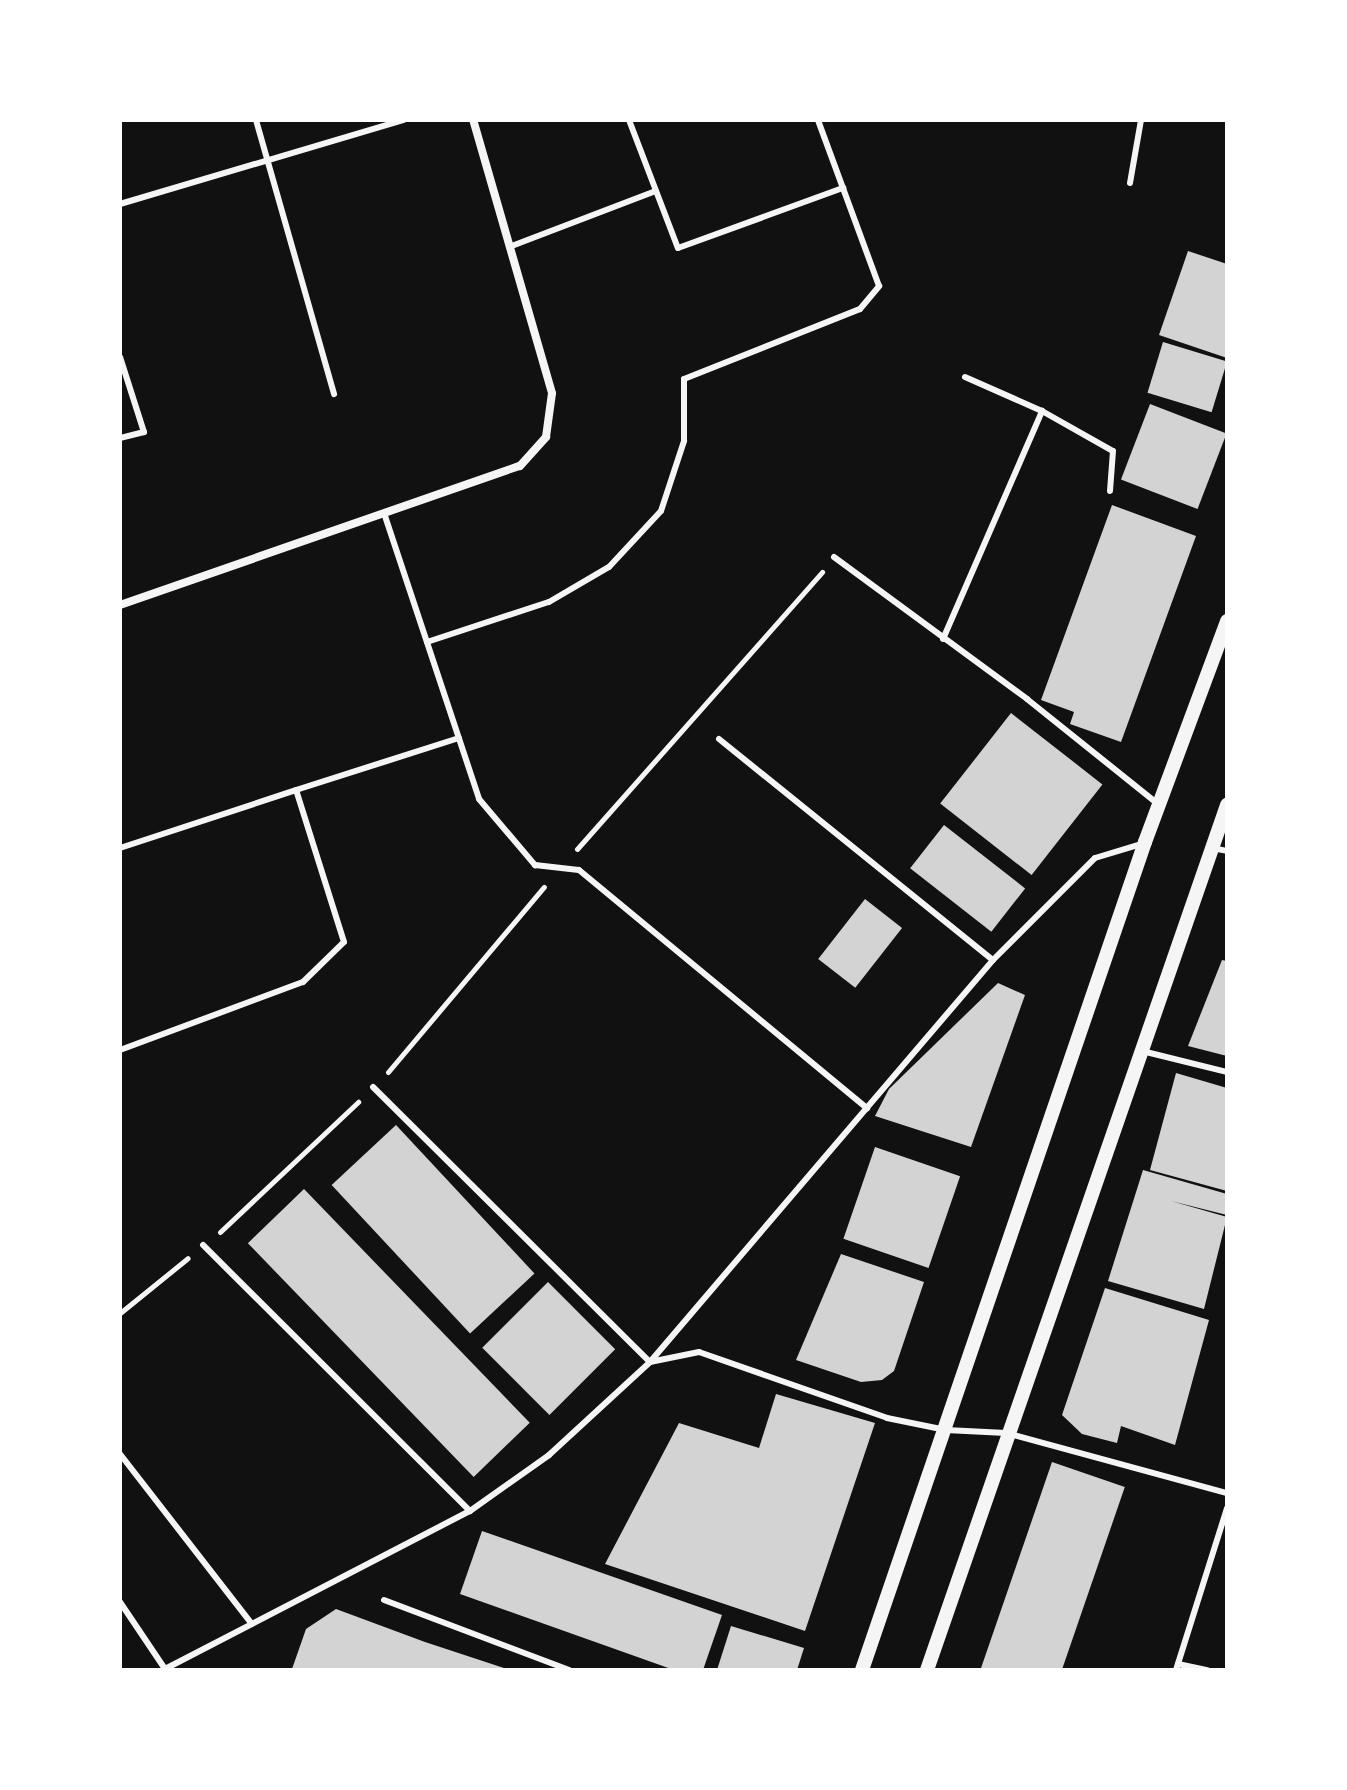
<!DOCTYPE html>
<html>
<head>
<meta charset="utf-8">
<style>
	body { margin:0 }
	#map { position:relative; width:1347px; height:1790px; overflow:hidden; background:#111; font-family:"Source Sans 3",sans-serif }
	div>[style] { position:absolute }
	.building>* { inset:0; background:#d3d3d3; transform-origin:0 0 }
	.path>* { height:5px; margin:-2.5px; padding:0 2.5px; transform-origin:2.5px; border-radius:2.5px; background:#f5f5f5 }
	.service>* { height:6px; margin:-3px; padding:0 3px; transform-origin:3px; border-radius:3px; background:#f5f5f5 }
	.minor>* { height:8px; margin:-4px; padding:0 4px; transform-origin:4px; border-radius:4px; background:#f5f5f5 }
	.tertiary>* { height:14px; margin:-7px; padding:0 7px; transform-origin:7px; border-radius:7px; background:#f5f5f5 }
	span { translate:-50% -50%; white-space:nowrap; text-align:center; line-height:1.15; -webkit-text-stroke:8px #fff; paint-order:stroke }
	.frame { position:absolute; inset:0; border:122px solid #fff; pointer-events:none }
</style>
</head>
<body>
<div id="map">
	<div class="building">
		<i style="clip-path:polygon(1188px 251px,1227px 264px,1227px 358px,1159px 335px)"></i>
		<i style="left:1163px;top:342px;width:67px;height:53px;rotate:17deg"></i>
		<i style="left:1150px;top:404px;width:82px;height:81px;rotate:21deg"></i>
		<i style="clip-path:polygon(1112px 505px,1196px 536px,1121px 742px,1070px 724px,1074px 712px,1041px 700px)"></i>
		<i style="left:1011px;top:713px;width:116px;height:115px;rotate:38deg"></i>
		<i style="left:944px;top:825px;width:103px;height:55px;rotate:38deg"></i>
		<i style="left:865px;top:899px;width:47px;height:76px;rotate:38deg"></i>
		<i style="clip-path:polygon(1222px 960px,1227px 961px,1227px 1056px,1188px 1046px)"></i>
		<i style="clip-path:polygon(998px 983px,1025px 995px,971px 1147px,875px 1116px,889px 1089px)"></i>
		<i style="clip-path:polygon(1176px 1073px,1227px 1088px,1227px 1191px,1150px 1170px)"></i>
		<i style="left:396px;top:1125px;width:203px;height:88px;rotate:47deg"></i>
		<i style="left:875px;top:1147px;width:90px;height:97px;rotate:19deg"></i>
		<i style="clip-path:polygon(1143px 1170px,1227px 1194px,1227px 1215px,1171px 1201px,1227px 1217px,1204px 1309px,1108px 1281px)"></i>
		<i style="left:304px;top:1189px;width:325px;height:78px;rotate:46deg"></i>
		<i style="clip-path:polygon(841px 1254px,924px 1282px,894px 1371px,882px 1380px,861px 1382px,796px 1360px)"></i>
		<i style="left:548px;top:1282px;width:95px;height:93px;rotate:45deg"></i>
		<i style="clip-path:polygon(1105px 1288px,1209px 1320px,1175px 1445px,1121px 1426px,1117px 1443px,1082px 1434px,1062px 1415px)"></i>
		<i style="clip-path:polygon(776px 1394px,875px 1423px,805px 1631px,605px 1564px,679px 1423px,759px 1448px)"></i>
		<i style="left:1052px;top:1462px;width:77px;height:219px;rotate:19deg"></i>
		<i style="clip-path:polygon(482px 1531px,722px 1615px,703px 1670px,674px 1670px,460px 1594px)"></i>
		<i style="clip-path:polygon(336px 1609px,425px 1642px,510px 1670px,292px 1669px,306px 1629px)"></i>
		<i style="clip-path:polygon(731px 1626px,804px 1648px,797px 1670px,717px 1670px)"></i>
	</div>
	<div class="path">
		<i style="left:577px;top:849px;width:370px;rotate:-48.5deg"></i>
		<i style="left:388px;top:1072px;width:242px;rotate:-49.9deg"></i>
		<i style="left:220px;top:1232px;width:190px;rotate:-43.3deg"></i>
		<i style="left:120px;top:1313px;width:87px;rotate:-39deg"></i>
	</div>
	<div class="service">
		<i style="left:256px;top:120px;width:285px;rotate:74.1deg"></i>
		<i style="left:629px;top:120px;width:137px;rotate:69.1deg"></i>
		<i style="left:678px;top:248px;width:176px;rotate:-20deg"></i>
		<i style="left:1130px;top:183px;width:64px;rotate:-80.1deg"></i>
		<i style="left:120px;top:204px;width:296px;rotate:-16.5deg"></i>
		<i style="left:509px;top:247px;width:157px;rotate:-20.9deg"></i>
		<i style="left:120px;top:357px;width:79px;rotate:72.3deg"></i>
		<i style="left:144px;top:432px;width:25px;rotate:166deg"></i>
		<i style="left:965px;top:377px;width:84px;rotate:23.8deg"></i>
		<i style="left:1042px;top:411px;width:81px;rotate:29.4deg"></i>
		<i style="left:1113px;top:451px;width:40px;rotate:94.3deg"></i>
		<i style="left:384px;top:513px;width:301px;rotate:71.6deg"></i>
		<i style="left:479px;top:799px;width:87px;rotate:49.7deg"></i>
		<i style="left:535px;top:865px;width:44px;rotate:6.5deg"></i>
		<i style="left:579px;top:870px;width:374px;rotate:39.6deg"></i>
		<i style="left:834px;top:557px;width:240px;rotate:36.3deg"></i>
		<i style="left:1027px;top:699px;width:168px;rotate:38.7deg"></i>
		<i style="left:943px;top:639px;width:249px;rotate:-66.5deg"></i>
		<i style="left:427px;top:642px;width:128px;rotate:-18.2deg"></i>
		<i style="left:549px;top:602px;width:69px;rotate:-30.3deg"></i>
		<i style="left:609px;top:567px;width:76px;rotate:-47.1deg"></i>
		<i style="left:661px;top:511px;width:74px;rotate:-71.8deg"></i>
		<i style="left:684px;top:441px;width:62px;rotate:-90deg"></i>
		<i style="left:684px;top:379px;width:189px;rotate:-21.7deg"></i>
		<i style="left:860px;top:309px;width:30px;rotate:-50deg"></i>
		<i style="left:879px;top:286px;width:177px;rotate:-110.2deg"></i>
		<i style="left:719px;top:739px;width:352px;rotate:38.9deg"></i>
		<i style="left:120px;top:848px;width:185px;rotate:-18.2deg"></i>
		<i style="left:1212px;top:848px;width:15px;rotate:11deg"></i>
		<i style="left:120px;top:1050px;width:195px;rotate:-20.4deg"></i>
		<i style="left:303px;top:982px;width:57px;rotate:-44.3deg"></i>
		<i style="left:344px;top:942px;width:159px;rotate:-107.5deg"></i>
		<i style="left:296px;top:790px;width:171px;rotate:-17.7deg"></i>
		<i style="left:1142px;top:1051px;width:88px;rotate:13.9deg"></i>
		<i style="left:373px;top:1087px;width:390px;rotate:44.8deg"></i>
		<i style="left:650px;top:1362px;width:528px;rotate:-49.53deg"></i>
		<i style="left:993px;top:960px;width:144px;rotate:-45deg"></i>
		<i style="left:1095px;top:858px;width:48px;rotate:-16.9deg"></i>
		<i style="left:203px;top:1245px;width:377px;rotate:44.9deg"></i>
		<i style="left:120px;top:1454px;width:215px;rotate:52.2deg"></i>
		<i style="left:384px;top:1600px;width:198px;rotate:20.7deg"></i>
		<i style="left:120px;top:1602px;width:81px;rotate:56.1deg"></i>
		<i style="left:1178px;top:1664px;width:30px;rotate:12deg"></i>
		<i style="left:163px;top:1670px;width:346px;rotate:-27.4deg"></i>
		<i style="left:470px;top:1511px;width:97px;rotate:-35.3deg"></i>
		<i style="left:549px;top:1455px;width:137px;rotate:-42.6deg"></i>
		<i style="left:650px;top:1362px;width:50px;rotate:-11.5deg"></i>
		<i style="left:699px;top:1352px;width:199px;rotate:19.3deg"></i>
		<i style="left:887px;top:1418px;width:60px;rotate:11.5deg"></i>
		<i style="left:946px;top:1430px;width:60px;rotate:2.9deg"></i>
		<i style="left:1006px;top:1433px;width:229px;rotate:15.2deg"></i>
		<i style="left:1176px;top:1670px;width:170px;rotate:-72.5deg"></i>
	</div>
	<div class="minor">
		<i style="left:120px;top:605px;width:423px;rotate:-19.2deg"></i>
		<i style="left:520px;top:466px;width:39px;rotate:-48deg"></i>
		<i style="left:546px;top:437px;width:44px;rotate:-82.2deg"></i>
		<i style="left:552px;top:393px;width:284px;rotate:-106.1deg"></i>
	</div>
	<div class="tertiary">
		<i style="left:862px;top:1670px;width:875px;rotate:-71.13deg"></i>
		<i style="left:1145px;top:842px;width:236px;rotate:-69.6deg"></i>
		<i style="left:927px;top:1670px;width:916px;rotate:-70.87deg"></i>
	</div>
	<div class="frame"></div>
</div>
</body>
</html>
